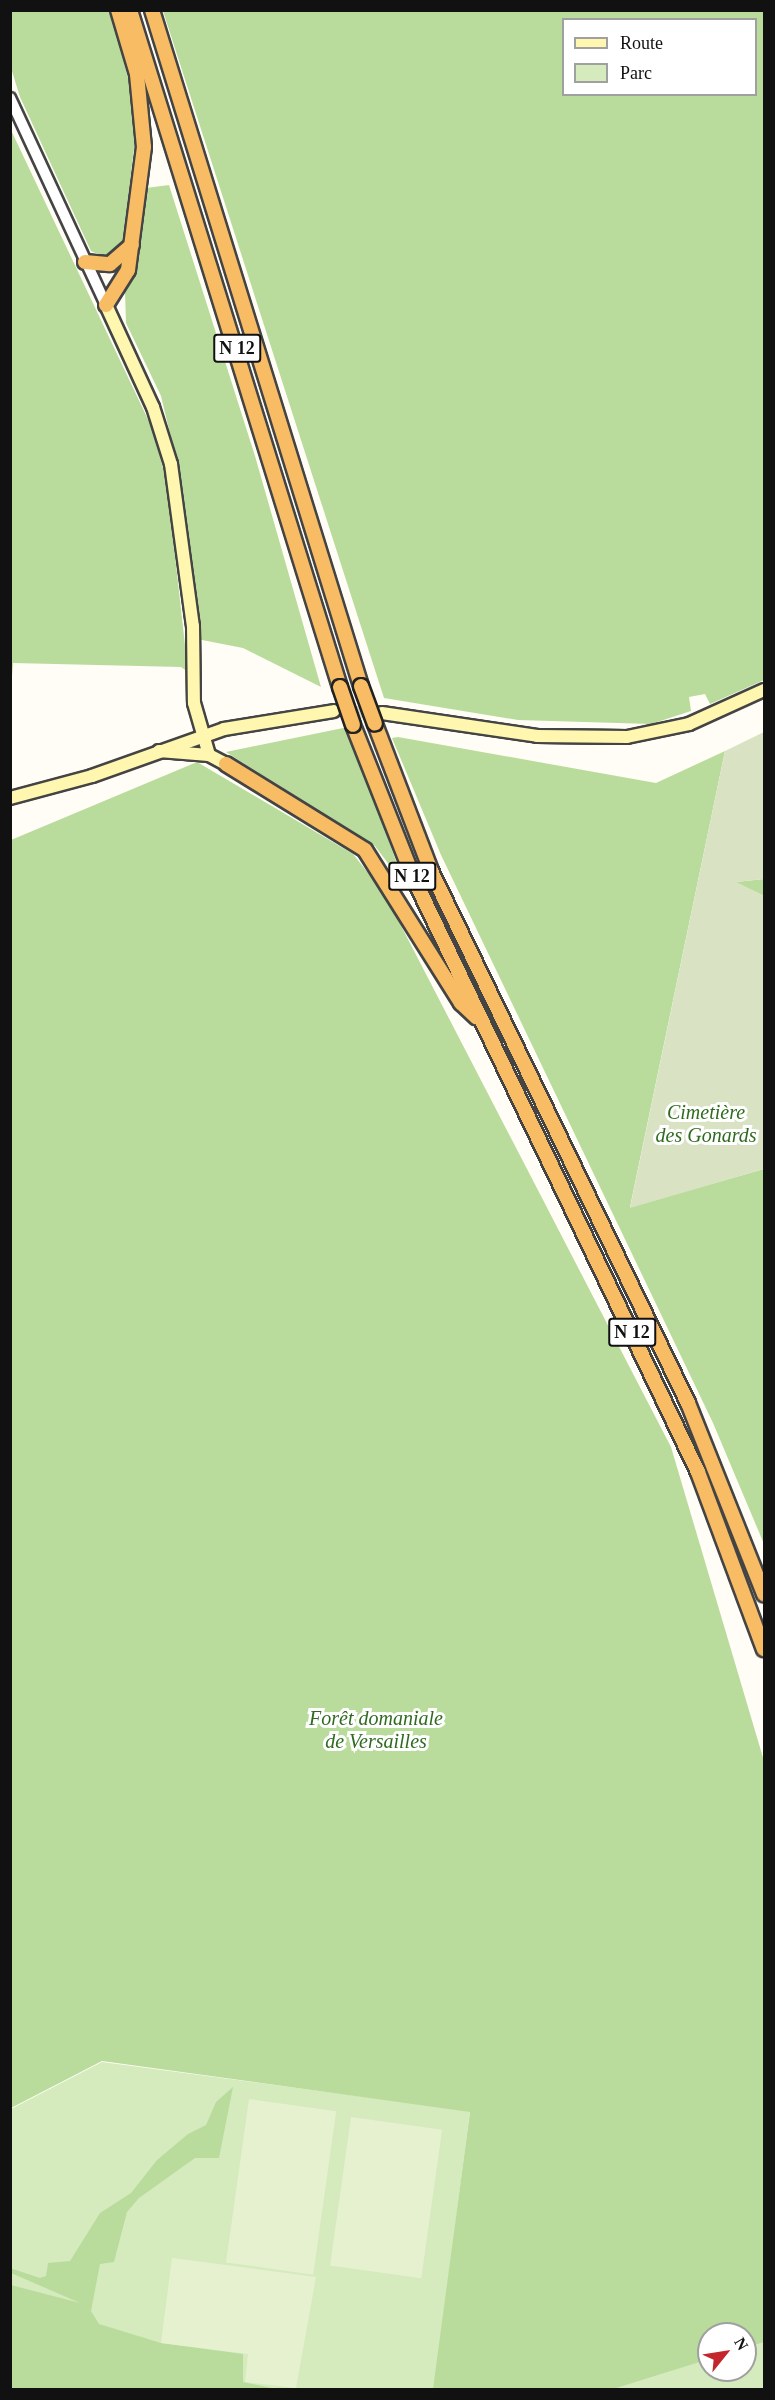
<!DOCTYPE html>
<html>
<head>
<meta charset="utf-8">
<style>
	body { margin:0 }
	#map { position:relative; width:775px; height:2400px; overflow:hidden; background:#fffdf5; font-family:Georgia,serif }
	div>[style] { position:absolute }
	.green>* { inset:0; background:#d5ebbd }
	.forest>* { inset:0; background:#b9dc9c }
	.cemetery>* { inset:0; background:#d9e3c4 }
	.pitch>* { inset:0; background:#e6f2cf; transform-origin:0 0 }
	.secondary-tunnel>* { height:12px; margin-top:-6px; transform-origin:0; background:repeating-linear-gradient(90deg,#dbdad3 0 12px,transparent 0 18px) }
	.roads { filter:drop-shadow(2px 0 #444) drop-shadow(-2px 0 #444) drop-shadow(0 2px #444) drop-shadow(0 -2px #444) }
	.tertiary>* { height:10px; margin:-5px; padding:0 5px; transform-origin:5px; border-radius:5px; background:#fff }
	.secondary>* { height:12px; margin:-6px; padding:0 6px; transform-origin:6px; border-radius:6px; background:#fff6b0 }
	.trunk>* { height:14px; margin:-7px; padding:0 7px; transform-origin:7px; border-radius:7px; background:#f7bc64 }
	.bridges { filter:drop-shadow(2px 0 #222) drop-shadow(-2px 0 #222) drop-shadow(0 2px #222) drop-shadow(0 -2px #222) }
	.trunk-bridge>* { height:14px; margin:-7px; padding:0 7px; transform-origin:7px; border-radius:7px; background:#f7bc64 }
	span { translate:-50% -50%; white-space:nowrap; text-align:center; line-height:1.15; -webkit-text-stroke:6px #fff; paint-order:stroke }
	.shield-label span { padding:2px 4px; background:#fff; border:2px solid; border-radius:4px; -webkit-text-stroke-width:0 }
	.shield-label { font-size:18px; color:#111; font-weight:700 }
	.park-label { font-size:20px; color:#2f6b1f; font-style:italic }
	.frame { position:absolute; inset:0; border:12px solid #111; pointer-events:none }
	.legend { position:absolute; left:562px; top:18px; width:195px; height:78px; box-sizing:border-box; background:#fff; border:2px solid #a0a0a0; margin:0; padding:8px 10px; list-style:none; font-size:18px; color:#111 }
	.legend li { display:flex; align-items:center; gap:12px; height:30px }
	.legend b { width:30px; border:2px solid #a0a0a0 }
	.north { position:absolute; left:697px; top:2322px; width:60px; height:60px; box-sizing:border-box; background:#fff; border:2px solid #a0a0a0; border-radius:50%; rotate:60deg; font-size:16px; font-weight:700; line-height:24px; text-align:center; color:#111 }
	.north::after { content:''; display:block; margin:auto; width:21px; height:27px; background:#c4262e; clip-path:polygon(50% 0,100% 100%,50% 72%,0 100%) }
</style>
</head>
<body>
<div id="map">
	<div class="green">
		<i style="clip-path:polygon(102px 2062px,470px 2111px,434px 2389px,11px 2390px,11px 2109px)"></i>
		<i style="clip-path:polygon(764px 2341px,764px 2389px,572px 2390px,709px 2354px,709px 2370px,745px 2370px,745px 2345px)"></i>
	</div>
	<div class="forest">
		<i style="clip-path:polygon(10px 11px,110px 11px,138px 115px,123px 241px,109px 259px,91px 251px,20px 97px,11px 68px)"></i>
		<i style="clip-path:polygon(evenodd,163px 11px,764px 11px,764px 680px,710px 704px,705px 694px,689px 697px,691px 711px,651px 724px,518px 720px,384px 698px,163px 11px,564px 20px,756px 20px,756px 94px,564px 94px,564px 20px)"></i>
		<i style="clip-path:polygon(10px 128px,153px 430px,167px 484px,188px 672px,181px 667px,13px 663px,11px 690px)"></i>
		<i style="clip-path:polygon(169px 185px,255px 456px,321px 687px,243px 648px,197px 639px,178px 467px,161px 396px,126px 323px,125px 292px,146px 188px)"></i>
		<i style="clip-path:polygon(348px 727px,397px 864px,390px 866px,375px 846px,226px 752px)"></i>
		<i style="clip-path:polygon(398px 737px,656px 783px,725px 751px,630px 1207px,764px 1169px,764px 1544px,713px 1423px,441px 855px,392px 738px)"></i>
		<i style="clip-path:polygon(197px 762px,353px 854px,384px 893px,671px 1447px,764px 1761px,764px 2342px,745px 2348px,745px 2334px,709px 2334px,709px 2359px,613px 2389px,433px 2389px,470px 2112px,102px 2061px,11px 2108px,11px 840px)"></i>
		<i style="clip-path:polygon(764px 879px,764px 896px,735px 882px)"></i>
		<i style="clip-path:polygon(233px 2087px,219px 2158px,195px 2158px,139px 2198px,127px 2212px,114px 2262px,100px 2264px,91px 2311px,99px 2324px,161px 2343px,243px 2354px,243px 2382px,276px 2389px,11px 2389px,11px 2285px,80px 2303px,11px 2273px,10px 2268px,40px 2278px,46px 2276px,48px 2263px,70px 2261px,100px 2213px,131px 2193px,157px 2160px,188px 2134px,206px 2125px,216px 2102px)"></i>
	</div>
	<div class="cemetery">
		<i style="clip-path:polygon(764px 732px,764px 879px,736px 882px,764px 896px,764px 1169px,630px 1208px,725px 751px)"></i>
	</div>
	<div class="pitch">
		<i style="left:249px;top:2099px;width:88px;height:165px;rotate:8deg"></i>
		<i style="left:351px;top:2117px;width:92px;height:150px;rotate:8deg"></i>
		<i style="clip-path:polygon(172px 2258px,316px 2277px,296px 2388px,245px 2382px,248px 2354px,161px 2343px)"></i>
	</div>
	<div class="secondary-tunnel">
		<i style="left:334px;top:711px;width:44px;rotate:2.6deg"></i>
	</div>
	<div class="roads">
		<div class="tertiary">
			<i style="left:10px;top:98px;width:228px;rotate:65.1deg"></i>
		</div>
		<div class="secondary">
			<i style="left:106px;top:305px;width:112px;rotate:65.3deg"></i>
			<i style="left:153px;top:407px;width:60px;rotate:72.5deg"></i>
			<i style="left:171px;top:464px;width:163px;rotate:82.3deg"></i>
			<i style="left:193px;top:626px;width:77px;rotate:89.3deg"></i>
			<i style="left:194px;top:703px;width:54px;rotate:73.9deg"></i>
			<i style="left:382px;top:713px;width:157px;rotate:8.4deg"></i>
			<i style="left:537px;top:736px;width:90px;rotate:0.6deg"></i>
			<i style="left:627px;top:737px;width:63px;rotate:-11.8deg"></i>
			<i style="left:689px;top:724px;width:82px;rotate:-24.4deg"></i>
			<i style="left:159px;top:751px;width:50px;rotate:4.6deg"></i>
			<i style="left:209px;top:755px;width:19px;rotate:28deg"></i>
			<i style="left:10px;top:798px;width:85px;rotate:-15deg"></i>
			<i style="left:92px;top:776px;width:140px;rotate:-19.6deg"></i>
			<i style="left:224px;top:729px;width:111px;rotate:-9.3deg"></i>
		</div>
		<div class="trunk">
			<i style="left:130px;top:10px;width:709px;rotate:72.77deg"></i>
			<i style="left:152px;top:10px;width:708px;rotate:72.82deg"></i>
			<i style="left:85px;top:262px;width:25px;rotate:5deg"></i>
			<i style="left:110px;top:264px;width:29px;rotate:-41deg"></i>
			<i style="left:106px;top:305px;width:41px;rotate:-57.8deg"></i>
			<i style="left:128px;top:270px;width:124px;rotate:-82.6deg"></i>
			<i style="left:144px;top:147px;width:73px;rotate:-95.5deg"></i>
			<i style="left:137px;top:74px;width:67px;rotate:-106.5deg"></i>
			<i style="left:375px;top:724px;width:157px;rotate:69.1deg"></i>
			<i style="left:431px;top:871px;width:591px;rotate:64.22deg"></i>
			<i style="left:688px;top:1403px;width:206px;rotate:68.3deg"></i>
			<i style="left:353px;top:725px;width:166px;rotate:68.4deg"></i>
			<i style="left:414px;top:879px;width:657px;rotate:64.41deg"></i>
			<i style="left:698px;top:1472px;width:189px;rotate:69.6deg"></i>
			<i style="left:226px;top:764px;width:163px;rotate:31.7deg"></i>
			<i style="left:365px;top:850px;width:181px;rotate:57.9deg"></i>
			<i style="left:461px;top:1003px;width:21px;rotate:43deg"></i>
		</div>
	</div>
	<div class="bridges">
		<div class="trunk-bridge">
			<i style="left:361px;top:686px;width:40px;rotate:69.8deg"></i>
			<i style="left:340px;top:687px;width:40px;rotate:71.1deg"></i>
		</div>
	</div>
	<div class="shield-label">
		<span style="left:237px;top:348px">N 12</span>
		<span style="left:412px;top:876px">N 12</span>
		<span style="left:632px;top:1332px">N 12</span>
	</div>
	<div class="park-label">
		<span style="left:706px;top:1124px">Cimetière<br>des Gonards</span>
		<span style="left:376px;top:1730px">Forêt domaniale<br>de Versailles</span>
	</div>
	<div class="frame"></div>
	<ul class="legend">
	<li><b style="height:8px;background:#fff6b0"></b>Route</li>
	<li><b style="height:16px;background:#d5ebbd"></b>Parc</li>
	</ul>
	<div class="north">N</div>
</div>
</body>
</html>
